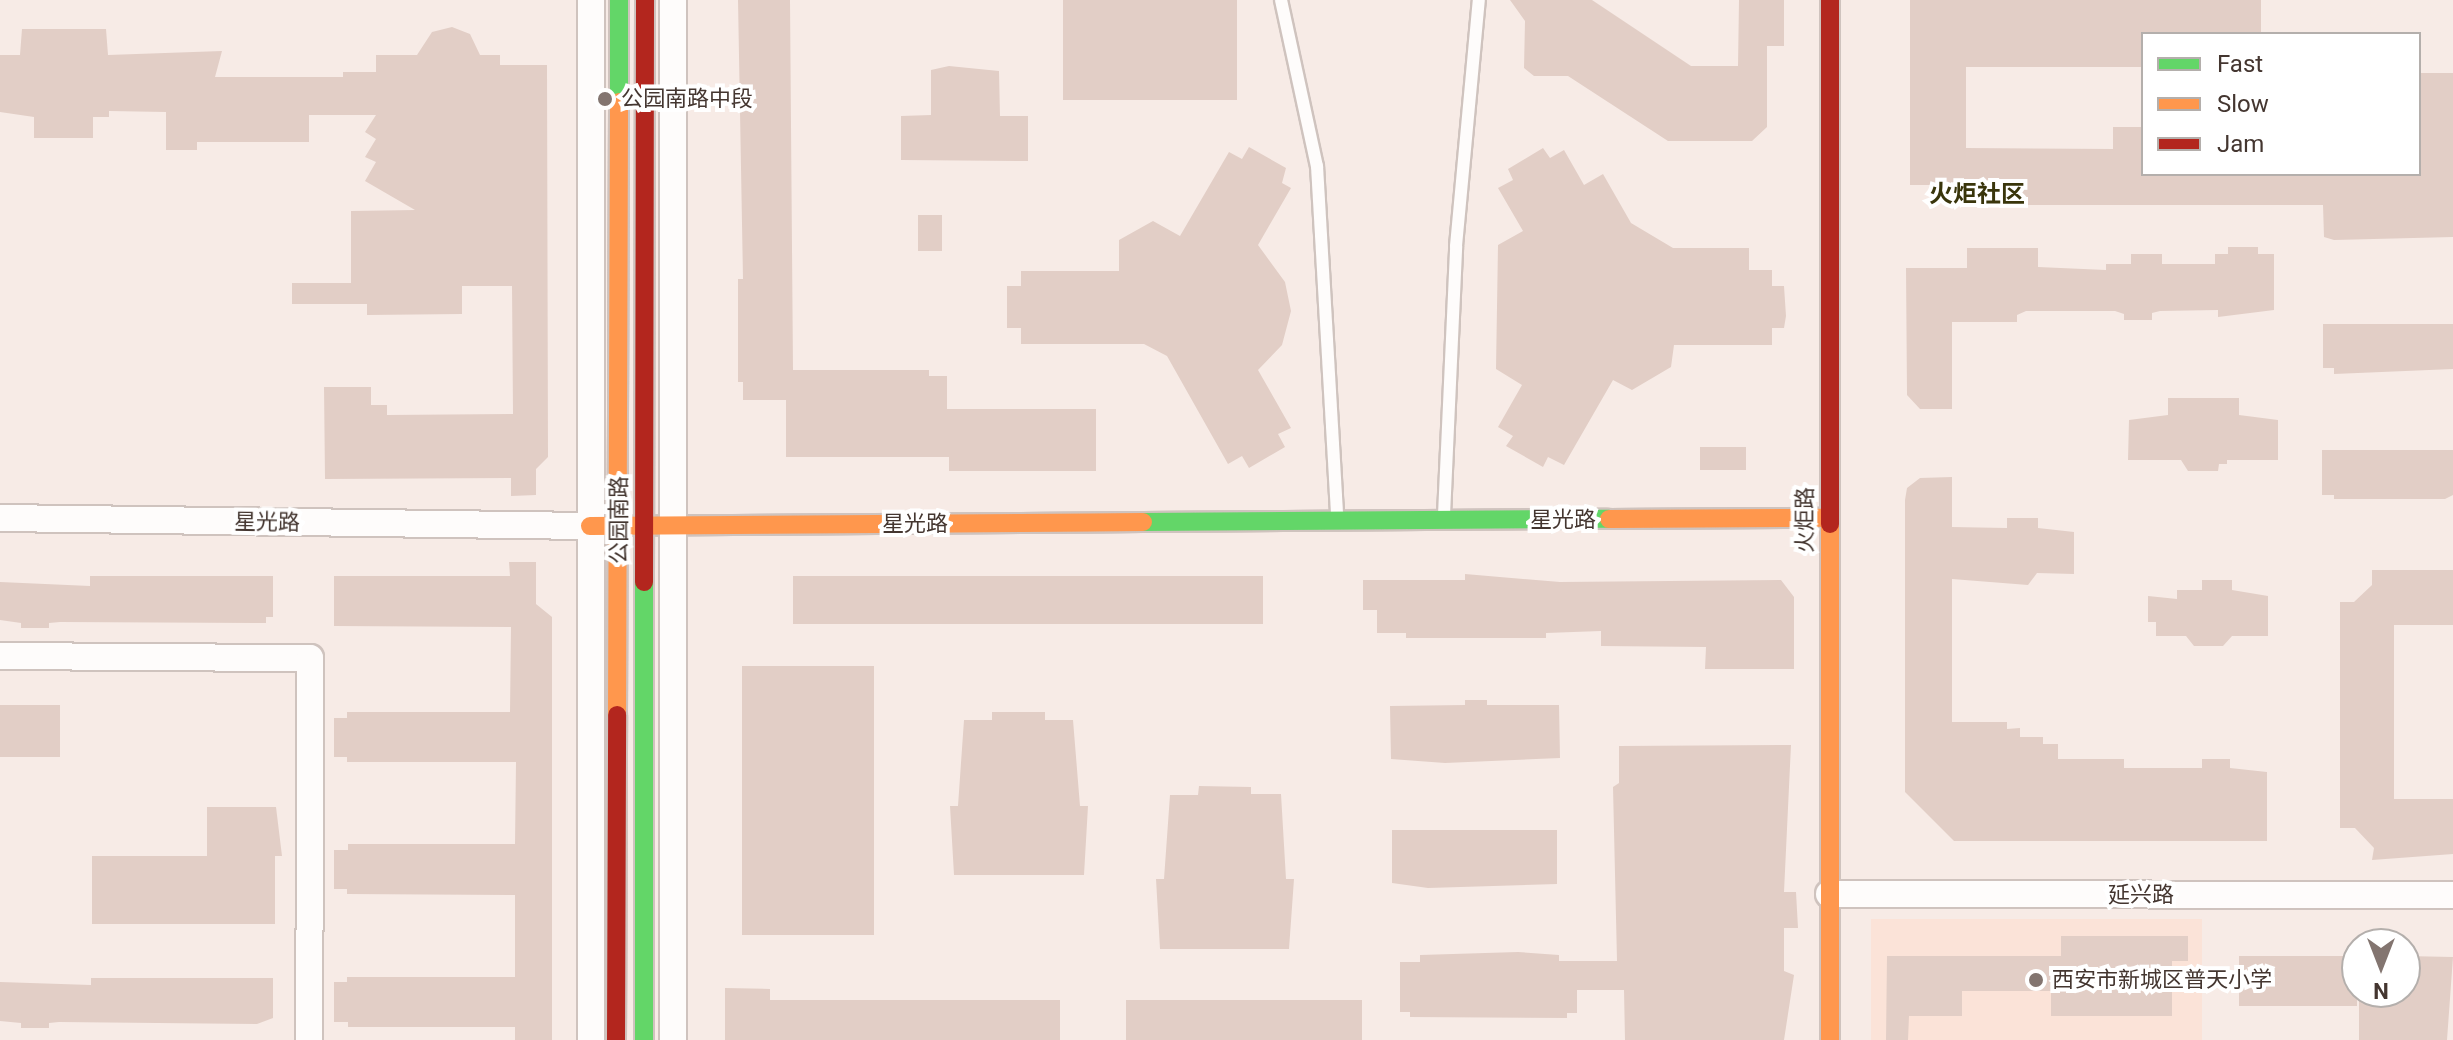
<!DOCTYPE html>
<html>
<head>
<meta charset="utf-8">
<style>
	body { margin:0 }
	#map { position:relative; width:2453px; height:1040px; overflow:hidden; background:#f7ebe6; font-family:Roboto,"Noto Sans SC",sans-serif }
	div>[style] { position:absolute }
	.built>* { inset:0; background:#fbe3d8; transform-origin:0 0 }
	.building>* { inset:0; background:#e2cec6; transform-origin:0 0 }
	.roads { filter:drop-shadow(2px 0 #cfc3be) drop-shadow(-2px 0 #cfc3be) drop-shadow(0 2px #cfc3be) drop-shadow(0 -2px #cfc3be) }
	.lane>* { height:12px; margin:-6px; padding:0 6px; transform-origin:6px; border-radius:6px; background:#fefcfb }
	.street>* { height:26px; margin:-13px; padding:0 13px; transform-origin:13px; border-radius:13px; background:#fefcfb }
	.fast>* { height:18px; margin:-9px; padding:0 9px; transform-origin:9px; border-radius:9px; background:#63d668 }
	.slow>* { height:18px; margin:-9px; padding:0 9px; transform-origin:9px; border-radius:9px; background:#ff974d }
	.jam>* { height:18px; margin:-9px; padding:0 9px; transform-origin:9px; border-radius:9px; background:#b3261e }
	.dots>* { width:22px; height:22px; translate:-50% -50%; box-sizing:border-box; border:4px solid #fff; border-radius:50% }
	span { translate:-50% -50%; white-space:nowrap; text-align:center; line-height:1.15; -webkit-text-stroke:8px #fff; paint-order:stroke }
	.poi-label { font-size:22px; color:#443630 }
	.left { translate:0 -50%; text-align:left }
	.street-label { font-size:22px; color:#443630 }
	.neighbourhood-label { font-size:24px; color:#39350b; font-weight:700 }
	.legend { position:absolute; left:2141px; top:32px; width:280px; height:144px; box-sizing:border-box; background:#fff; border:2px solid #b4afac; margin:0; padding:10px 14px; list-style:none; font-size:24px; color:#443630 }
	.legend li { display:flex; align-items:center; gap:16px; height:40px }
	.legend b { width:40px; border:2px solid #b4afac }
	.north { position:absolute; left:2341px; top:928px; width:80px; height:80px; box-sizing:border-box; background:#fff; border:2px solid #b4afac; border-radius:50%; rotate:180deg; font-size:22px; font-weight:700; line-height:32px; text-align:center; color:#443630 }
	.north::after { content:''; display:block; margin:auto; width:28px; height:36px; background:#837570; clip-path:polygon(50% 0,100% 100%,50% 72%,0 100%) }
</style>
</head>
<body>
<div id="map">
	<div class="built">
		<i style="left:1871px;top:919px;width:331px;height:121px"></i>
	</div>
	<div class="building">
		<i style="clip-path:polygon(738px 0,790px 0,793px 370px,929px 370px,929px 376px,947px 376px,947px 409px,1096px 409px,1096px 471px,949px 471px,949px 457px,786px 457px,786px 400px,743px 400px,743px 382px,738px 382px,738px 279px,743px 279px)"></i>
		<i style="left:1063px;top:0;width:174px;height:100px"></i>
		<i style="clip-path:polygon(1510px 0,1592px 0,1691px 66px,1738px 66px,1739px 0,1784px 0,1784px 46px,1767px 46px,1767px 127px,1752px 141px,1668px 141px,1568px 76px,1534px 76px,1524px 68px,1525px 21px)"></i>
		<i style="clip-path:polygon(1910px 0,2261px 0,2261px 34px,2143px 34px,2143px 67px,1966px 67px,1966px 148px,2113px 149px,2113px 127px,2143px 127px,2143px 174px,2419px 174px,2419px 73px,2453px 73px,2453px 237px,2334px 240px,2324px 237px,2323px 205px,1992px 205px,1992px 185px,1910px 185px)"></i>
		<i style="clip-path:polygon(452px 27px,470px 34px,480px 55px,500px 55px,500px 65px,547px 65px,548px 457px,536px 469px,536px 495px,511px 496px,511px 478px,325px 479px,324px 387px,371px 387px,371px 405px,387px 405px,387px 415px,513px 414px,512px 286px,462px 286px,462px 314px,367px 315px,367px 304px,292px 304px,292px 283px,351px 283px,351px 211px,415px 210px,365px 181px,376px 162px,365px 157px,376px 139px,365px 132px,376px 115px,309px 115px,309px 142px,197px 142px,197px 150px,166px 150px,166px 112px,109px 111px,109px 117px,93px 117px,93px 138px,34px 138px,34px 117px,0 112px,0 55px,20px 55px,22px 29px,106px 29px,108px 55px,222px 51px,215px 77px,343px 77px,343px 72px,376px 72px,376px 55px,417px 55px,432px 32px)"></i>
		<i style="clip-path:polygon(949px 66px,999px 71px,1000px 116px,1028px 116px,1028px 161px,901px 160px,901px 116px,931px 115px,931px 70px)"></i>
		<i style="clip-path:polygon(1249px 147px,1286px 168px,1282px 183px,1291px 188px,1258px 245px,1285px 282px,1291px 311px,1282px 345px,1258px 370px,1291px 428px,1278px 434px,1285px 447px,1249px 468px,1242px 456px,1228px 464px,1167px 356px,1144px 344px,1021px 344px,1021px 328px,1007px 328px,1007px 286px,1021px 286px,1021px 271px,1119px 271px,1119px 240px,1153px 221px,1180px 236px,1229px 152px,1242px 159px)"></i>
		<i style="clip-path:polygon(1543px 148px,1550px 158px,1564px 150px,1584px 185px,1603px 174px,1631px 223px,1673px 248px,1749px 248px,1749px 270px,1772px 270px,1772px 286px,1784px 286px,1786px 316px,1784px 328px,1772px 328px,1772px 345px,1674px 345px,1671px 367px,1632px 390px,1613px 380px,1564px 465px,1548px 457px,1543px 467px,1506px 446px,1513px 436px,1498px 427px,1522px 385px,1496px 369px,1498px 245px,1523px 231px,1498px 188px,1513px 180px,1508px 169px)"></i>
		<i style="left:918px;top:215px;width:24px;height:36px"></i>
		<i style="clip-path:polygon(2228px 247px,2258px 247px,2258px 254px,2274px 254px,2274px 310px,2218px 317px,2218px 310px,2160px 311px,2152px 313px,2152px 320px,2124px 320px,2124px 314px,2115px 311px,2026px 311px,2017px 315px,2017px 322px,1952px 322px,1952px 409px,1920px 409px,1907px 395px,1906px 268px,1967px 268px,1967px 248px,2038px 248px,2038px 267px,2106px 270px,2106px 264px,2131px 264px,2131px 254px,2162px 254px,2162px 264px,2215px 264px,2215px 254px,2228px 254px)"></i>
		<i style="clip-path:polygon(2323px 324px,2453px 324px,2453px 369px,2334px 374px,2334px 368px,2323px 368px)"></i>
		<i style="clip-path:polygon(2168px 398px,2239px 398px,2239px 415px,2278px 420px,2278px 460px,2227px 460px,2227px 464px,2219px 464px,2218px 471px,2188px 471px,2181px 460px,2128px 460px,2129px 420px,2168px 415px)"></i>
		<i style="left:1700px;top:447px;width:46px;height:23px"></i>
		<i style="clip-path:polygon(2322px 450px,2453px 450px,2453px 495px,2445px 499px,2334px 499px,2334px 495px,2322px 495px)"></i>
		<i style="clip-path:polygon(1952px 477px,1952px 527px,2007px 528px,2007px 518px,2038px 518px,2038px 528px,2074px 532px,2074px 574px,2037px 573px,2028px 585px,1952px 579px,1952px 722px,2007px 722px,2007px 729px,2020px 728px,2020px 737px,2043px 737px,2043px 744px,2058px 744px,2058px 759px,2124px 759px,2124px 768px,2202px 768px,2202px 759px,2230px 759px,2230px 768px,2267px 772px,2267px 841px,1954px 841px,1905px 792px,1905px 500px,1907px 488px,1920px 478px)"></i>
		<i style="clip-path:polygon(509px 562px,536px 562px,536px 604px,552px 617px,552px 1040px,515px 1040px,515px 1027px,348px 1027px,348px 1022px,334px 1022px,334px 982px,347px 982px,347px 977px,515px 977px,515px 895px,347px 894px,347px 889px,334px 889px,334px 850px,348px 850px,348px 844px,515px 844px,516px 762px,347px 762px,347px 757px,334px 757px,334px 718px,347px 718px,347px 712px,510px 712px,511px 627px,334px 626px,334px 576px,510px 576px)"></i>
		<i style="clip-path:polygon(2372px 570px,2453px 570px,2453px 625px,2394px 625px,2394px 799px,2453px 799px,2453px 854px,2372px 860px,2374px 848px,2355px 828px,2340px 828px,2340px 602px,2354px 602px,2372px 585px)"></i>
		<i style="clip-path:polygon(1465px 574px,1560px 582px,1781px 580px,1794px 597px,1794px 669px,1705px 669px,1706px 647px,1601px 646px,1601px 631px,1546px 633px,1546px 638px,1406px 638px,1406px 633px,1377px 633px,1377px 610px,1363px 610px,1363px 580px,1465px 580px)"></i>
		<i style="clip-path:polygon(90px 576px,273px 576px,273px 617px,266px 617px,266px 623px,60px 622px,49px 623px,49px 628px,21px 628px,21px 623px,0 620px,0 582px,90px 586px)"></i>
		<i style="left:793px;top:576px;width:470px;height:48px"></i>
		<i style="clip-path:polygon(2202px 580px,2232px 580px,2232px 590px,2268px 596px,2268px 636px,2232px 636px,2223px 646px,2194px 646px,2186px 636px,2156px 636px,2156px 622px,2148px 622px,2148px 596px,2177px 599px,2177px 590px,2202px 590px)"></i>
		<i style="left:742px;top:666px;width:132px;height:269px"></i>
		<i style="clip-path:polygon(1465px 700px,1487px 700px,1487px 705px,1559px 705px,1560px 758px,1445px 763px,1391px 759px,1390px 706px,1465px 705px)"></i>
		<i style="left:0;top:705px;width:60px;height:52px"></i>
		<i style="clip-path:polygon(992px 712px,1045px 712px,1045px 720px,1073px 720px,1080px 806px,1088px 806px,1084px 875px,954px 875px,950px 806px,958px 806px,964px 720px,992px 720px)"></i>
		<i style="clip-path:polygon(1791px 745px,1784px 892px,1796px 892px,1798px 928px,1784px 928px,1784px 971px,1794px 975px,1784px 1040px,1625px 1040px,1624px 990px,1577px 990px,1577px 1013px,1567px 1013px,1567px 1018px,1410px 1017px,1410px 1012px,1400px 1012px,1400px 962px,1420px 962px,1420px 955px,1518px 952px,1559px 955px,1559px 961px,1617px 961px,1613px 787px,1619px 783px,1619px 746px)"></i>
		<i style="clip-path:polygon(1199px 786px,1251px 787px,1251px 794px,1281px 794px,1286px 879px,1294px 879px,1289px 949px,1160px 949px,1156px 879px,1164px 879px,1170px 795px,1198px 795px)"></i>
		<i style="clip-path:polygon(207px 807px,276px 807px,282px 856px,275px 856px,275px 924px,92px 924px,92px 856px,207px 856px)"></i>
		<i style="clip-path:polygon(1392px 830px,1557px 830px,1557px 884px,1428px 888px,1392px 883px)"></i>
		<i style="clip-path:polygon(2061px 936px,2188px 936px,2188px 961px,2172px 961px,2172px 1016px,2051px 1016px,2051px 991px,1962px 991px,1962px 1016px,1909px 1016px,1908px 1040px,1886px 1040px,1887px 956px,2061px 956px)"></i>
		<i style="left:2239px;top:956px;width:118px;height:50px"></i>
		<i style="clip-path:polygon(2405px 956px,2453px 957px,2447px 1040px,2359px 1040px,2359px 992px,2405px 992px)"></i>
		<i style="clip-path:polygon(91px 978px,273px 978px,273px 1018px,257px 1024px,59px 1022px,49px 1023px,49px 1028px,21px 1028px,21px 1023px,0 1021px,0 982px,91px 985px)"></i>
		<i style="clip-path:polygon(725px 988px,770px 989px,770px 1000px,1060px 1000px,1060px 1040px,725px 1040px)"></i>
		<i style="left:1126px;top:1000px;width:236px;height:40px"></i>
	</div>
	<div class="roads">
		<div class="lane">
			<i style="left:1281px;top:0;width:170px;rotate:77.8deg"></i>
			<i style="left:1317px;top:166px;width:353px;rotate:86.7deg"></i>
			<i style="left:1444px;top:515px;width:269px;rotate:-87.4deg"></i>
			<i style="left:1456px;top:246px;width:247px;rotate:-84.7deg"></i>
		</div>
		<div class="street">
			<i style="left:591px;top:0;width:1040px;rotate:90deg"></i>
			<i style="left:673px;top:0;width:1040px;rotate:90deg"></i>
			<i style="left:0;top:518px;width:590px;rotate:0.78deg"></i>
			<i style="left:0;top:656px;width:310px;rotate:0.4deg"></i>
			<i style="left:310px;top:658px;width:382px;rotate:90.1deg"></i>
			<i style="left:1829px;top:894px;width:624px;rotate:0.09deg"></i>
		</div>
		<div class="fast">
			<i style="left:619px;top:102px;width:102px;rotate:-90deg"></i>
			<i style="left:1143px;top:522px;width:466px;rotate:-0.4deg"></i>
			<i style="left:644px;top:1040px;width:458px;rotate:-90deg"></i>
		</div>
		<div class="slow">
			<i style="left:1609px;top:519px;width:220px;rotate:-0.3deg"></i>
			<i style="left:1830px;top:524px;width:516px;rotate:90deg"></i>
			<i style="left:590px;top:526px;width:553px;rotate:-0.41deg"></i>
			<i style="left:617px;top:715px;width:613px;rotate:-89.81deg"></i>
		</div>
		<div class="jam">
			<i style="left:1830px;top:0;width:524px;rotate:90deg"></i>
			<i style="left:644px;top:582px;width:582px;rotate:-89.9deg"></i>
			<i style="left:616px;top:1040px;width:325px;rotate:-89.8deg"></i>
		</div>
	</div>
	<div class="dots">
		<i style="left:605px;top:99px;background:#837570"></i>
		<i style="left:2036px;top:980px;background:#837570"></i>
	</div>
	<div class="poi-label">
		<span class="left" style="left:621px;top:99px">公园南路中段</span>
		<span class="left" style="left:2052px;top:980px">西安市新城区普天小学</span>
	</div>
	<div class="street-label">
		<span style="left:619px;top:520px;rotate:-90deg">公园南路</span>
		<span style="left:1563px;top:520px">星光路</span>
		<span style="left:1805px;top:520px;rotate:-90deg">火炬路</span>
		<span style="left:267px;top:522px;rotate:1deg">星光路</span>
		<span style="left:915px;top:524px">星光路</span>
		<span style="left:2141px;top:895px">延兴路</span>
	</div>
	<div class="neighbourhood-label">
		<span style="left:1977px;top:195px">火炬社区</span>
	</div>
	<ul class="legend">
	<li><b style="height:10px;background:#63d668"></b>Fast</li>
	<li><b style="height:10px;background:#ff974d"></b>Slow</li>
	<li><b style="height:10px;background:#b3261e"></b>Jam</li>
	</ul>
	<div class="north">N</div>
</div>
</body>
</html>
